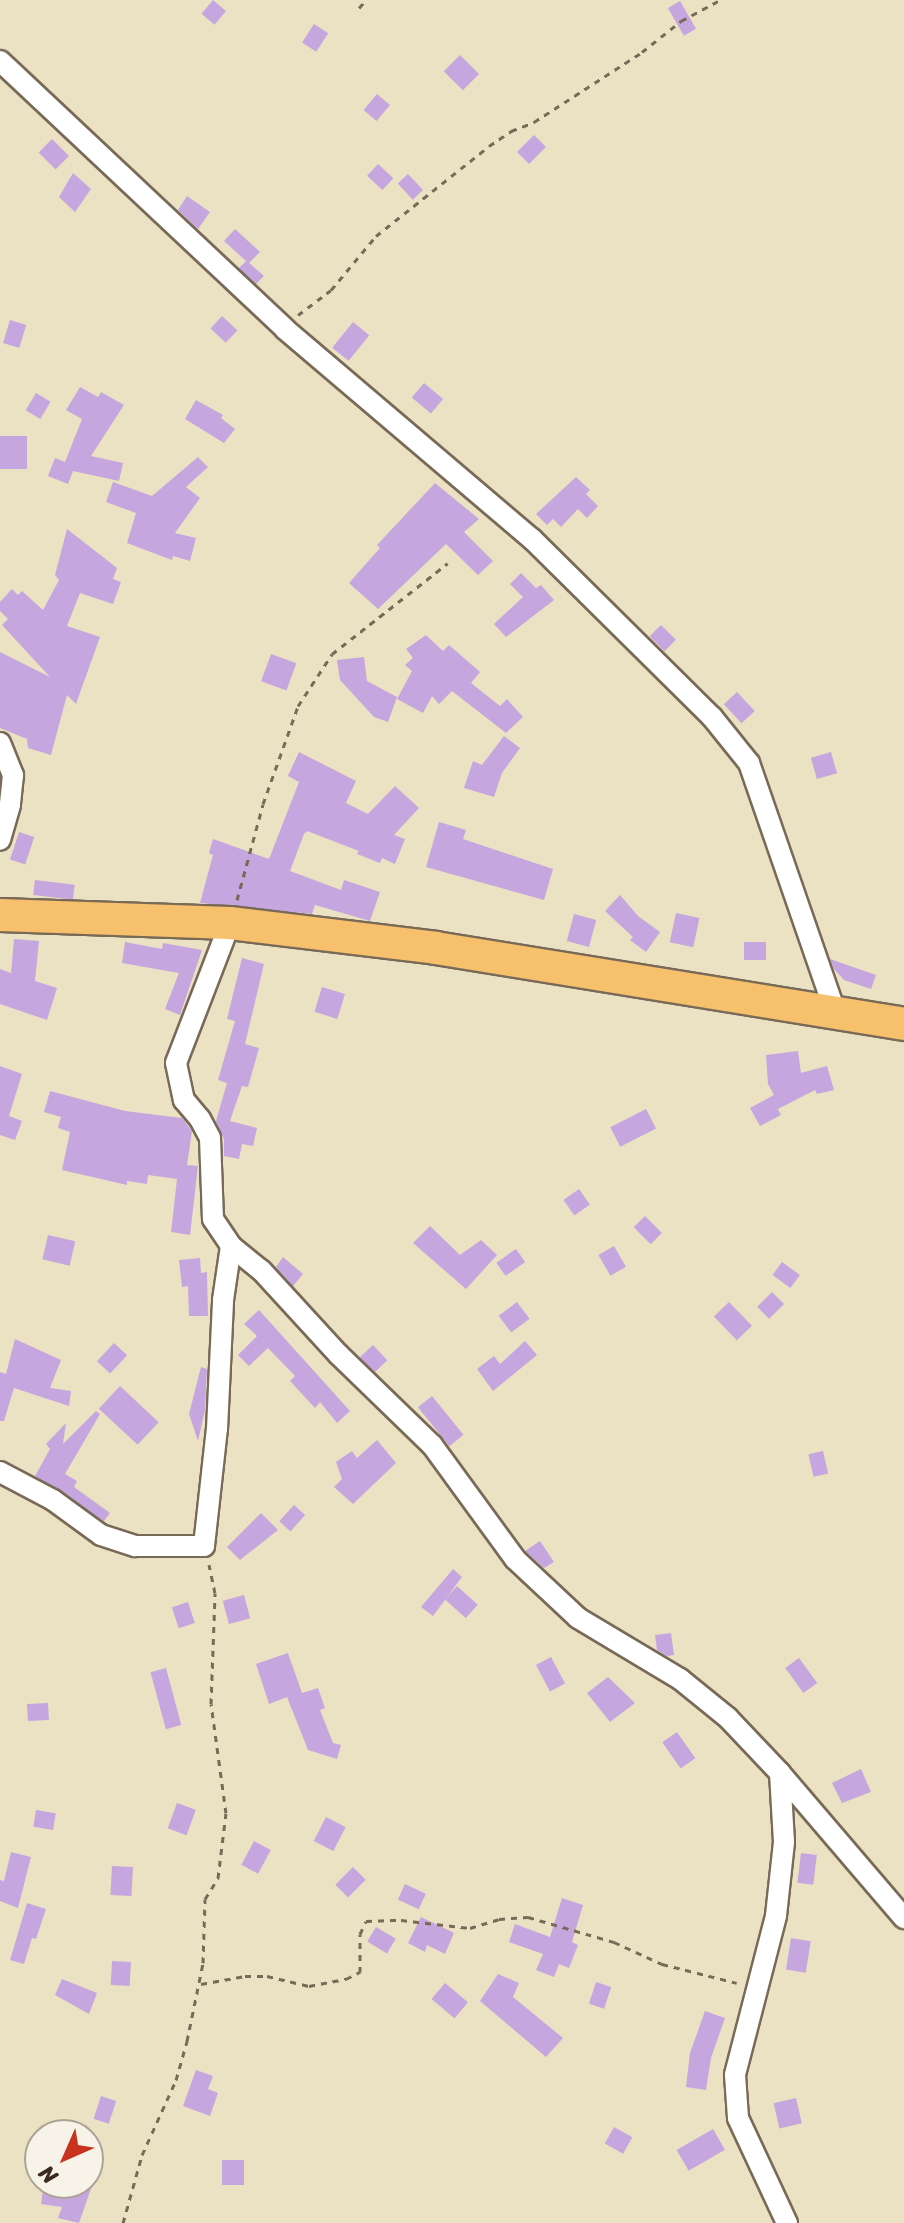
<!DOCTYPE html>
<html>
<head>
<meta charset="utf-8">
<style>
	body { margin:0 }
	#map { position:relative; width:904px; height:2223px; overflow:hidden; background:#ebe2c3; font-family:Sriracha,sans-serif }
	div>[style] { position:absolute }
	.building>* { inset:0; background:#c6a6de; transform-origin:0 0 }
	.path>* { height:3px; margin-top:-1.5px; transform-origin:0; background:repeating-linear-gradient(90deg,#796a58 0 6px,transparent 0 12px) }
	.roads { filter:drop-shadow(2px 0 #796a58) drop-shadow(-2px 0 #796a58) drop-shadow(0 2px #796a58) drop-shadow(0 -2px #796a58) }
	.minor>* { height:20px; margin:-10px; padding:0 10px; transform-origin:10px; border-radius:10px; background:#fff }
	.primary>* { height:32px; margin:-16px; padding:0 16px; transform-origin:16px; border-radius:16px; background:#f7c06c }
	span { translate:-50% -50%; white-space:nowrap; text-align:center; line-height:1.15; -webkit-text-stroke:6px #f7f3e8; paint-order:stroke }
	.north { position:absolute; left:24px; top:2119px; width:80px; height:80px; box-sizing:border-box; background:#f7f3e8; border:2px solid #aca397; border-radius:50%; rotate:225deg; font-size:22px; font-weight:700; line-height:32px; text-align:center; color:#3b2a1e }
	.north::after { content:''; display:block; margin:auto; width:28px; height:36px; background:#c8321e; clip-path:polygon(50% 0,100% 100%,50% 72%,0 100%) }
</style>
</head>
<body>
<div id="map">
	<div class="building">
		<i style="left:213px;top:0;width:17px;height:18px;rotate:40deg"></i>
		<i style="left:680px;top:1px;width:32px;height:14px;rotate:60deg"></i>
		<i style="left:314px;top:24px;width:17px;height:22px;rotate:33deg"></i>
		<i style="left:460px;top:55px;width:27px;height:23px;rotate:45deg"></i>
		<i style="left:377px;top:94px;width:17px;height:21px;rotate:40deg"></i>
		<i style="left:534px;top:135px;width:17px;height:24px;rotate:45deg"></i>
		<i style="left:52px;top:139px;width:24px;height:19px;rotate:45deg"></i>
		<i style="left:378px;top:164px;width:21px;height:16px;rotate:43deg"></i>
		<i style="clip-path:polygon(73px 173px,91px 189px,75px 212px,59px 197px)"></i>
		<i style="left:408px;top:174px;width:22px;height:14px;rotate:47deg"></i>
		<i style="clip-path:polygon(187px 196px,210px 212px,198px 229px,178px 210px)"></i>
		<i style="clip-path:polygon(235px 229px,260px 252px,249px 263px,264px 276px,256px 284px,239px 268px,246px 261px,224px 241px)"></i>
		<i style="left:222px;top:316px;width:21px;height:17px;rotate:43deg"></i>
		<i style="left:10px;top:320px;width:17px;height:24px;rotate:17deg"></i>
		<i style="left:353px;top:322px;width:21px;height:33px;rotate:39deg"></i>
		<i style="left:424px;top:383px;width:25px;height:19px;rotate:40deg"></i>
		<i style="clip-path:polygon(80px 387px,98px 397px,101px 392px,124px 405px,91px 456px,123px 463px,119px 481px,73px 471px,68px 484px,48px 476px,55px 458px,65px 462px,82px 419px,66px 410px)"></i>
		<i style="left:36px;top:393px;width:17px;height:20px;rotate:31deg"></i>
		<i style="clip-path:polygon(196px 400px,223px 415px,221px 418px,235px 429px,224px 443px,185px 419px)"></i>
		<i style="left:0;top:436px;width:27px;height:33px"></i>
		<i style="clip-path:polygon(198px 457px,208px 467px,186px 487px,200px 498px,175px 533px,196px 538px,190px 561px,173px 556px,172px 560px,127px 543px,136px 513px,106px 502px,113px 482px,152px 496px)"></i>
		<i style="clip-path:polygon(576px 477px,590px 490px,586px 494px,598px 506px,587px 518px,578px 509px,561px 527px,553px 519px,547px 525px,536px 514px)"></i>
		<i style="clip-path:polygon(435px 483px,479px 519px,464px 532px,493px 561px,478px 575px,446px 544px,378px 609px,349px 583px,380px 548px,377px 545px)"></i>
		<i style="clip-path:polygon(67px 529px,117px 568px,113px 579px,121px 582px,113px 604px,80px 593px,67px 626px,100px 637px,76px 704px,67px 695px,51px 755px,28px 748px,27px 739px,0 728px,0 652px,50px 677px,2px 625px,8px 619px,0 611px,0 602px,12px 589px,18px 595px,22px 591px,43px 610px,59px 580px,55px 575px)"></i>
		<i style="clip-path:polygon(521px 573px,536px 588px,541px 585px,554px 600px,506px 637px,494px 624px,523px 597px,510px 584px)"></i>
		<i style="left:661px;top:625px;width:21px;height:16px;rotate:45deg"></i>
		<i style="clip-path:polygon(426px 635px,443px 651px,449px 645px,480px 672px,471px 683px,500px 706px,507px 699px,523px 717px,506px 733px,452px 691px,439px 704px,432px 696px,423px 713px,397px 699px,412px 671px,405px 665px,413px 658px,406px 649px)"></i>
		<i style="left:271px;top:654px;width:27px;height:29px;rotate:20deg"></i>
		<i style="clip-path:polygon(364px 657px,367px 681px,397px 697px,388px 722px,374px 717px,340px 680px,337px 660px)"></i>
		<i style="left:737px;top:692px;width:26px;height:18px;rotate:47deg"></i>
		<i style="clip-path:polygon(504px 736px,520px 748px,502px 773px,494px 797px,464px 788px,473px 761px,482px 765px)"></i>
		<i style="clip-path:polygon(299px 752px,356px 781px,346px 803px,368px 814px,395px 786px,419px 808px,394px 835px,405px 839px,395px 864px,382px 858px,380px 863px,357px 854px,359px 851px,307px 831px,304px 834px,290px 871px,341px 890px,344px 880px,380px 892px,370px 921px,315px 905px,312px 914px,200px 903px,213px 855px,209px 853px,213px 839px,269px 859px,299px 782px,288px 776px)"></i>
		<i style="left:831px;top:752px;width:22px;height:21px;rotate:74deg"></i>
		<i style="clip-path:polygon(439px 822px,466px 830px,463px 839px,553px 869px,544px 900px,426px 867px)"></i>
		<i style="left:19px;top:832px;width:16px;height:29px;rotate:18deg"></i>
		<i style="left:35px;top:880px;width:40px;height:15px;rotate:7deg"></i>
		<i style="clip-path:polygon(620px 895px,638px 916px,660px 932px,646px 952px,630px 940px,633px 937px,605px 911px)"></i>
		<i style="left:676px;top:913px;width:24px;height:30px;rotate:12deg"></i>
		<i style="left:574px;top:914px;width:23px;height:28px;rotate:15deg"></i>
		<i style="clip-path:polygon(14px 939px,39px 941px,35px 981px,57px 988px,47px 1020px,0 1004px,0 969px,11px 973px)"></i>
		<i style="clip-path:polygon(125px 942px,162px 949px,163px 943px,202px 950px,180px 1015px,165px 1009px,179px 973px,122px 963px)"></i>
		<i style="left:744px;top:942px;width:22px;height:18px"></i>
		<i style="clip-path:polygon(242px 958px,264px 964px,245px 1044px,259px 1048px,248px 1087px,242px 1086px,230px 1121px,257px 1128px,253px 1146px,242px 1144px,239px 1159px,224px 1156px,224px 1140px,216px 1121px,227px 1083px,218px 1080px,235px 1021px,227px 1019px)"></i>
		<i style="clip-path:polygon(830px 959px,876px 975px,871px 989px,844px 980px,834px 969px)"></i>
		<i style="left:322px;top:987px;width:24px;height:26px;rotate:17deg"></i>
		<i style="clip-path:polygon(798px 1051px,801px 1073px,827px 1066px,834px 1090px,817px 1094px,815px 1090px,778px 1109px,781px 1115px,760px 1126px,750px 1108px,774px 1095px,768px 1084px,766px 1055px)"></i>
		<i style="clip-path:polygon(0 1066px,22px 1074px,9px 1116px,22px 1121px,15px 1140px,0 1135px)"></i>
		<i style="clip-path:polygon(50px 1091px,125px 1111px,182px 1118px,192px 1131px,187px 1165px,198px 1166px,190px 1235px,171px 1232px,177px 1179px,148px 1175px,147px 1184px,127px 1181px,127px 1185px,62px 1170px,70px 1132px,58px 1128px,61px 1117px,44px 1112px)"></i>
		<i style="left:646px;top:1109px;width:22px;height:40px;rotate:63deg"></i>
		<i style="left:579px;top:1189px;width:19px;height:19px;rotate:55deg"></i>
		<i style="left:645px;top:1216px;width:24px;height:16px;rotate:45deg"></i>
		<i style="clip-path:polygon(430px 1226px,460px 1255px,481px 1240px,497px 1255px,466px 1289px,413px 1243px)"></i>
		<i style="left:48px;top:1235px;width:28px;height:25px;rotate:13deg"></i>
		<i style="left:614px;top:1246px;width:24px;height:18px;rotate:60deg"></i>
		<i style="left:516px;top:1249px;width:16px;height:24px;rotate:55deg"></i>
		<i style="clip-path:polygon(283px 1257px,303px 1274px,293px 1286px,276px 1267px)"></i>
		<i style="clip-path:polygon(200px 1258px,201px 1273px,207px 1272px,208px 1316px,189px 1316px,188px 1286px,182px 1287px,179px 1260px)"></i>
		<i style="left:782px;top:1262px;width:22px;height:16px;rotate:36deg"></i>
		<i style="left:772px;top:1292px;width:17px;height:21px;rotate:45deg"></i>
		<i style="left:517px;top:1302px;width:21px;height:23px;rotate:53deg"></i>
		<i style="left:729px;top:1302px;width:33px;height:21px;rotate:46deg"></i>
		<i style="clip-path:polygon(259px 1310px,350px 1411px,337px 1423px,320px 1402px,315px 1408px,290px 1381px,295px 1376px,268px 1348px,249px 1366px,238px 1355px,257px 1336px,244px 1324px)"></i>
		<i style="clip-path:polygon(15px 1339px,61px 1360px,50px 1388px,71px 1391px,69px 1406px,14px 1388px,4px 1421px,0 1421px,0 1372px,6px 1374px)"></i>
		<i style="clip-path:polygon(525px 1341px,537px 1355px,493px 1391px,477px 1369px,494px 1356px,500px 1364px)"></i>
		<i style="left:114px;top:1343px;width:18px;height:25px;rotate:43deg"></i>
		<i style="left:373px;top:1345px;width:21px;height:18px;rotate:47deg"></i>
		<i style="clip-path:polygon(201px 1367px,207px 1369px,205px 1410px,198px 1441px,189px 1414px)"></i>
		<i style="left:120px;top:1386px;width:53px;height:31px;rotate:43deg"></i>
		<i style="left:432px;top:1396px;width:50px;height:18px;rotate:51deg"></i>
		<i style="clip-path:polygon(96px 1411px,100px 1414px,65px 1474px,77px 1481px,74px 1487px,110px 1513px,104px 1521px,35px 1476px,50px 1449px,46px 1444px,66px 1423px,63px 1444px)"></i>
		<i style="clip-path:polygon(377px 1440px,396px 1463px,353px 1504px,334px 1487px,342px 1479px,336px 1462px,352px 1451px,357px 1458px)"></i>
		<i style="left:823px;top:1451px;width:23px;height:15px;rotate:77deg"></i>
		<i style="left:294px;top:1505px;width:15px;height:22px;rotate:42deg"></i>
		<i style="clip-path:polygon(261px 1513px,278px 1530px,240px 1560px,227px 1547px)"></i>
		<i style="clip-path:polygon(540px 1541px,554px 1562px,544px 1568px,525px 1551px)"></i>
		<i style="clip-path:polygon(453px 1569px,462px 1577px,433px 1616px,421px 1607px)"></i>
		<i style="left:457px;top:1586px;width:28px;height:18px;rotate:42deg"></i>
		<i style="left:244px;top:1595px;width:24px;height:22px;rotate:75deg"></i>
		<i style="left:188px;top:1602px;width:22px;height:17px;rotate:72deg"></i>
		<i style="clip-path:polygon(671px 1633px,674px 1655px,667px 1656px,657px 1650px,655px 1635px)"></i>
		<i style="clip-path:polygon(288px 1653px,302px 1693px,318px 1688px,325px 1708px,320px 1710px,333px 1743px,341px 1745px,337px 1759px,308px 1750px,287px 1697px,269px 1704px,256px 1664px)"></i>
		<i style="left:551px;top:1657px;width:30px;height:17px;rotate:62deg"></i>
		<i style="left:799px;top:1658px;width:31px;height:17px;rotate:54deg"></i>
		<i style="left:166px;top:1668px;width:59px;height:16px;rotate:75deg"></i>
		<i style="clip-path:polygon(608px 1677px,635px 1703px,610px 1722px,587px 1693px)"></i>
		<i style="left:48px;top:1703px;width:17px;height:21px;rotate:87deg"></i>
		<i style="left:677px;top:1732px;width:32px;height:18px;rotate:55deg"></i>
		<i style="clip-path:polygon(861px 1769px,871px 1792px,842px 1803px,832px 1783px)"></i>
		<i style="left:177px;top:1803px;width:20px;height:27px;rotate:20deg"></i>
		<i style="left:36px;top:1810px;width:20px;height:17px;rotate:9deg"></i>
		<i style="left:326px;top:1817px;width:22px;height:27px;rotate:27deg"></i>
		<i style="left:254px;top:1841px;width:19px;height:27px;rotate:28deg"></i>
		<i style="clip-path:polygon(11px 1852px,31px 1857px,18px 1908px,0 1901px,0 1880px,4px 1881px)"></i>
		<i style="left:801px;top:1853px;width:16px;height:30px;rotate:7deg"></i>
		<i style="left:112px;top:1866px;width:21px;height:29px;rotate:3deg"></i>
		<i style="left:353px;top:1867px;width:18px;height:25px;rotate:45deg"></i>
		<i style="left:405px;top:1884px;width:23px;height:17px;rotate:25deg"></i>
		<i style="clip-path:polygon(562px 1898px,583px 1905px,572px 1942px,578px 1945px,569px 1968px,559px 1964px,554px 1977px,536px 1970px,543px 1954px,509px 1942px,515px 1924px,550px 1937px)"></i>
		<i style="clip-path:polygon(27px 1903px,46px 1909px,36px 1939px,32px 1938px,24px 1964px,10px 1960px)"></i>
		<i style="clip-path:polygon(421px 1917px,454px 1933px,445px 1954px,427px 1945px,425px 1952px,408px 1943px)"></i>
		<i style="left:376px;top:1927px;width:23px;height:17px;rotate:31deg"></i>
		<i style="left:791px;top:1938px;width:20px;height:32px;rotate:9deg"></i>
		<i style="left:112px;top:1961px;width:19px;height:24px;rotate:3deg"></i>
		<i style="clip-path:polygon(498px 1974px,519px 1983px,513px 1997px,563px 2038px,546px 2057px,480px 2001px)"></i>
		<i style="clip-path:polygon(62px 1979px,97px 1993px,89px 2014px,55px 1995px)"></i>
		<i style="left:596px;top:1982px;width:16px;height:23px;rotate:18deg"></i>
		<i style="left:445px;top:1983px;width:30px;height:21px;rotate:40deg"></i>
		<i style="clip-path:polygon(705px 2011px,725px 2018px,711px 2058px,706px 2090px,686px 2087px,690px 2053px)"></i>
		<i style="clip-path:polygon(196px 2070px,213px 2076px,208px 2089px,218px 2093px,210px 2116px,183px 2106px)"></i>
		<i style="left:101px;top:2096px;width:16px;height:24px;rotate:18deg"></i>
		<i style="left:796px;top:2098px;width:26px;height:23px;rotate:77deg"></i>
		<i style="left:614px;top:2127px;width:21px;height:19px;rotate:29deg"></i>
		<i style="left:713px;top:2129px;width:24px;height:42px;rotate:60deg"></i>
		<i style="left:222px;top:2160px;width:22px;height:25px"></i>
		<i style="clip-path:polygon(44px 2183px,93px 2183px,79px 2223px,58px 2218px,62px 2207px,41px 2204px)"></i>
	</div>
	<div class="path">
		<i style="left:359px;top:8px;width:11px;rotate:-49deg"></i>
		<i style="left:298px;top:315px;width:41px;rotate:-37.1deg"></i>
		<i style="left:331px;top:290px;width:70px;rotate:-50.2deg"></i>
		<i style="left:376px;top:236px;width:144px;rotate:-38.5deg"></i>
		<i style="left:489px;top:146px;width:27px;rotate:-34deg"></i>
		<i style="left:511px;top:131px;width:25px;rotate:-21deg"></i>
		<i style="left:534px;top:122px;width:129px;rotate:-32.9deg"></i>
		<i style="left:642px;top:52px;width:50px;rotate:-38.5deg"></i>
		<i style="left:681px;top:21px;width:44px;rotate:-28.3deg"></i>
		<i style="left:237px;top:900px;width:99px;rotate:-74.8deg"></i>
		<i style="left:263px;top:804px;width:104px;rotate:-70.3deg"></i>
		<i style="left:298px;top:706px;width:62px;rotate:-56.8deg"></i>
		<i style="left:332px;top:654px;width:147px;rotate:-38.1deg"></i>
		<i style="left:201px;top:1984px;width:45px;rotate:-10.3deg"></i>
		<i style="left:245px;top:1976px;width:22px"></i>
		<i style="left:267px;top:1976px;width:43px;rotate:13.4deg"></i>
		<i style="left:309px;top:1986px;width:38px;rotate:-11deg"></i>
		<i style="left:346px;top:1979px;width:16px;rotate:-27deg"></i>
		<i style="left:360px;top:1972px;width:38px;rotate:-90deg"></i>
		<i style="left:360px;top:1934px;width:14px;rotate:-65deg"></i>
		<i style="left:366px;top:1921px;width:35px;rotate:-2deg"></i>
		<i style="left:401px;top:1920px;width:69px;rotate:6.6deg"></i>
		<i style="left:470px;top:1928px;width:30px;rotate:-17deg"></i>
		<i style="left:499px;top:1919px;width:29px;rotate:-4deg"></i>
		<i style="left:528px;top:1917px;width:90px;rotate:16.2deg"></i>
		<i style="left:614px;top:1942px;width:53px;rotate:24.6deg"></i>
		<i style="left:662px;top:1964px;width:77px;rotate:14.2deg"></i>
		<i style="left:123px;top:2223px;width:71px;rotate:-74.4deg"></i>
		<i style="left:142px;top:2155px;width:82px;rotate:-65.6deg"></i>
		<i style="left:176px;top:2080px;width:41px;rotate:-74.2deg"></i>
		<i style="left:187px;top:2041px;width:80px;rotate:-78.4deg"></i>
		<i style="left:203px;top:1963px;width:64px;rotate:-88.2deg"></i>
		<i style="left:205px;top:1899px;width:25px;rotate:-58deg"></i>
		<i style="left:218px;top:1878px;width:65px;rotate:-83deg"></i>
		<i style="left:226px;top:1813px;width:110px;rotate:-97.8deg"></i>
		<i style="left:211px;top:1704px;width:111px;rotate:-87.9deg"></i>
		<i style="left:215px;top:1593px;width:29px;rotate:-102deg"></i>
	</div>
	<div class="roads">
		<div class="minor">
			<i style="left:0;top:61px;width:391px;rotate:43.2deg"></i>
			<i style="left:285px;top:329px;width:324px;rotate:40.4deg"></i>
			<i style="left:532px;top:539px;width:253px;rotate:44.7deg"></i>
			<i style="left:712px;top:717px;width:59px;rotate:51.2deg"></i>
			<i style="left:749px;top:763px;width:263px;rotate:70.9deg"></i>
			<i style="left:0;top:743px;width:35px;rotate:68deg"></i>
			<i style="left:13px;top:775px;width:30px;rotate:96deg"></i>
			<i style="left:10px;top:805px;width:36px;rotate:106deg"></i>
			<i style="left:230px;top:923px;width:150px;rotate:111.1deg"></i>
			<i style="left:176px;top:1063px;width:38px;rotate:78deg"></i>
			<i style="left:184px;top:1100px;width:25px;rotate:50deg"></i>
			<i style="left:200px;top:1119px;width:21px;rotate:62deg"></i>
			<i style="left:210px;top:1138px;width:81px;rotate:87.9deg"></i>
			<i style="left:213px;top:1219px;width:32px;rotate:56deg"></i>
			<i style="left:231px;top:1246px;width:38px;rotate:39deg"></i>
			<i style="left:261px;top:1270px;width:115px;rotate:47.5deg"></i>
			<i style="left:339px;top:1355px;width:129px;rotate:44.1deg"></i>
			<i style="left:432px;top:1445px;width:141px;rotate:53.9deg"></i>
			<i style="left:515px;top:1559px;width:86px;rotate:43.1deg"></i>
			<i style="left:578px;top:1618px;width:119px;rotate:30.9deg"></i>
			<i style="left:680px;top:1679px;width:62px;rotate:39.1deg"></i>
			<i style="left:728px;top:1718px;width:76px;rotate:46.6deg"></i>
			<i style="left:780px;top:1773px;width:69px;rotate:86.7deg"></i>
			<i style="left:784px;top:1842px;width:74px;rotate:96.2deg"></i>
			<i style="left:776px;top:1916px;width:164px;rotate:104.5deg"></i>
			<i style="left:735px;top:2075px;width:43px;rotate:86deg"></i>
			<i style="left:738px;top:2118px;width:116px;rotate:65deg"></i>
			<i style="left:0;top:1472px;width:60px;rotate:27.8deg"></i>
			<i style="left:53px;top:1500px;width:59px;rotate:36.1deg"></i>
			<i style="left:101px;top:1535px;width:36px;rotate:18deg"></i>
			<i style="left:135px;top:1546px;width:69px"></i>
			<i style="left:204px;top:1546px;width:118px;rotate:-83.7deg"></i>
			<i style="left:217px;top:1429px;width:129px;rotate:-87.3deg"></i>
			<i style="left:223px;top:1300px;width:55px;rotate:-81.6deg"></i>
			<i style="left:780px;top:1773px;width:191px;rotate:49.5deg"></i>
		</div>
		<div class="primary">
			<i style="left:0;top:915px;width:230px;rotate:2deg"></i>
			<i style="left:230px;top:923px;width:208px;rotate:6.9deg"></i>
			<i style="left:436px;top:948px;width:474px;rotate:9.2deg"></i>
		</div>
	</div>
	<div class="north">N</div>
</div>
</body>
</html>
